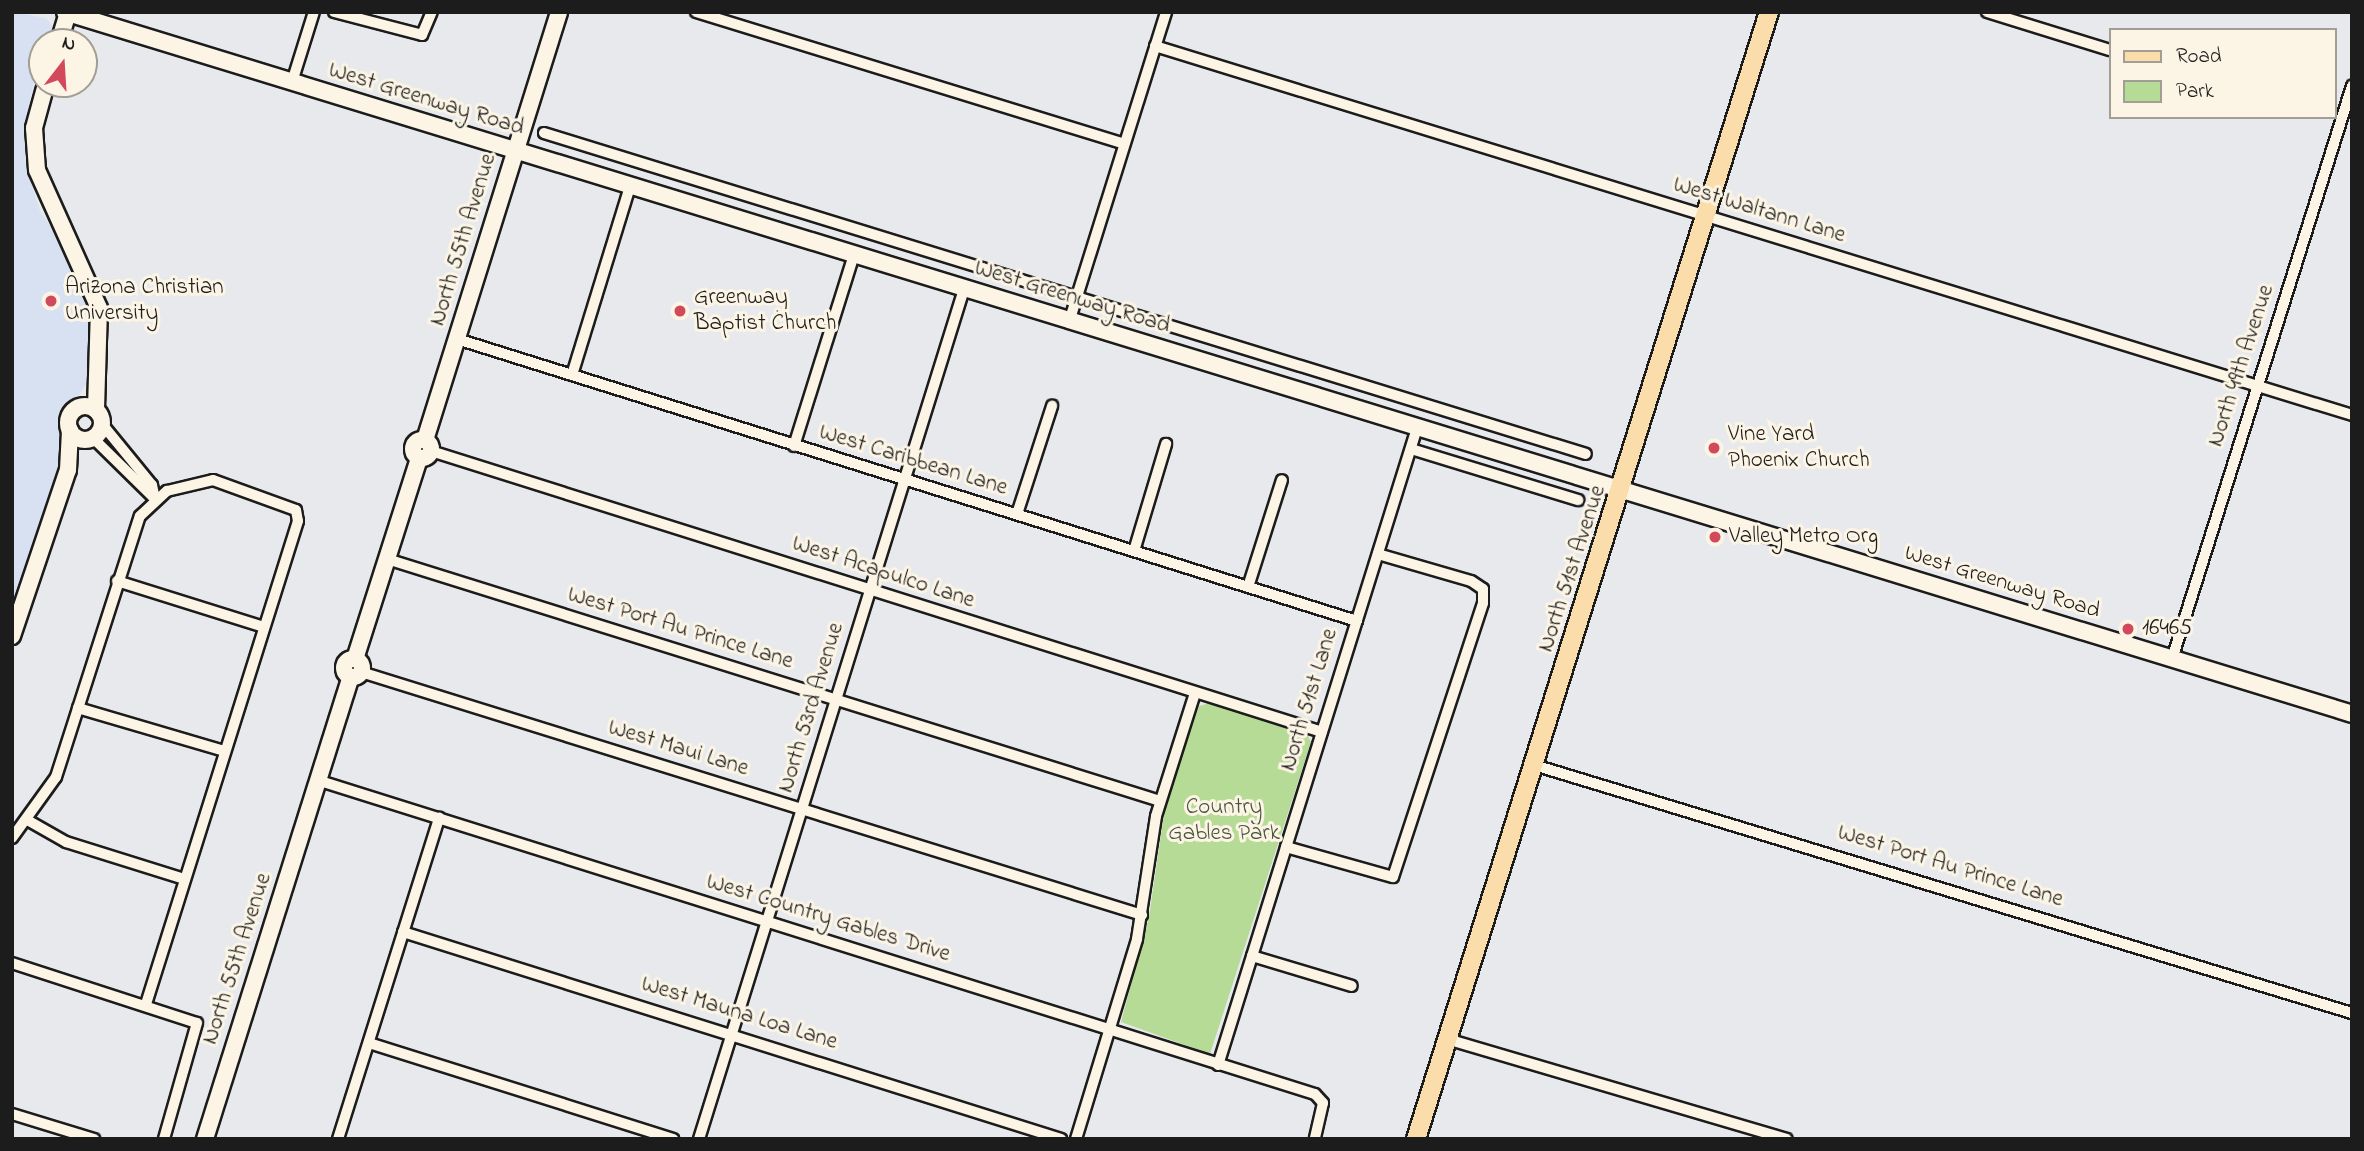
<!DOCTYPE html>
<html>
<head>
<meta charset="utf-8">
<style>
	body { margin:0 }
	#map { position:relative; width:2364px; height:1151px; overflow:hidden; background:#e7e9ec; font-family:"Indie Flower",sans-serif }
	div>[style] { position:absolute }
	.built>* { inset:0; background:#d8e1f1 }
	.green>* { inset:0; background:#b6db96 }
	.roads { filter:drop-shadow(2px 0 #1c1c1c) drop-shadow(-2px 0 #1c1c1c) drop-shadow(0 2px #1c1c1c) drop-shadow(0 -2px #1c1c1c) }
	.street>* { height:10px; margin:-5px; padding:0 5px; transform-origin:5px; border-radius:5px; background:#fcf5e5 }
	.secondary>* { height:16px; margin:-8px; padding:0 8px; transform-origin:8px; border-radius:8px; background:#fcf5e5 }
	.secondary>.ring { margin:-8px; padding:0; box-sizing:content-box; background:none; border:16px solid #fcf5e5; border-radius:50% }
	.primary>* { height:18px; margin:-9px; padding:0 9px; transform-origin:9px; border-radius:9px; background:#fbddab }
	.dots>* { width:19px; height:19px; translate:-50% -50%; box-sizing:border-box; border:4px solid #fcf5e5; border-radius:50% }
	span { translate:-50% -50%; white-space:nowrap; text-align:center; line-height:1.15; -webkit-text-stroke:6px #fcf5e5; paint-order:stroke }
	.street-label { font-size:23px; color:#1c1c1c }
	.poi-label { font-size:23px; color:#1c1c1c }
	.left { translate:0 -50%; text-align:left }
	.park-label { font-size:23px; color:#4a5541 }
	.frame { position:absolute; inset:0; border:14px solid #1c1c1c; pointer-events:none }
	.legend { position:absolute; left:2109px; top:28px; width:228px; height:91px; box-sizing:border-box; background:#fcf5e5; border:2px solid #a29e95; margin:0; padding:9px 12px; list-style:none; font-size:21px; color:#1c1c1c }
	.legend li { display:flex; align-items:center; gap:14px; height:35px }
	.legend b { width:35px; border:2px solid #a29e95 }
	.north { position:absolute; left:28px; top:28px; width:70px; height:70px; box-sizing:border-box; background:#fcf5e5; border:2px solid #a29e95; border-radius:50%; rotate:17deg; font-size:19px; font-weight:700; line-height:28px; text-align:center; color:#1c1c1c }
	.north::after { content:''; display:block; margin:auto; width:24px; height:32px; background:#d1495b; clip-path:polygon(50% 0,100% 100%,50% 72%,0 100%) }
</style>
</head>
<body>
<div id="map">
	<div class="built">
		<i style="clip-path:polygon(12px 12px,46px 18px,53px 27px,49px 42px,42px 42px,27px 115px,25px 164px,40px 211px,75px 265px,92px 313px,86px 384px,67px 415px,65px 457px,12px 613px)"></i>
	</div>
	<div class="green">
		<i style="clip-path:polygon(1210px 703px,1307px 734px,1311px 742px,1210px 1054px,1121px 1022px,1149px 917px,1165px 807px,1199px 706px)"></i>
	</div>
	<div class="roads">
		<div class="street">
			<i style="left:334px;top:12px;width:91px;rotate:14.6deg"></i>
			<i style="left:422px;top:35px;width:25px;rotate:-67deg"></i>
			<i style="left:696px;top:12px;width:448px;rotate:17.1deg"></i>
			<i style="left:1987px;top:12px;width:129px;rotate:17.2deg"></i>
			<i style="left:1155px;top:46px;width:1253px;rotate:17.13deg"></i>
			<i style="left:292px;top:82px;width:73px;rotate:-72.6deg"></i>
			<i style="left:544px;top:133px;width:1090px;rotate:17.12deg"></i>
			<i style="left:1069px;top:322px;width:325px;rotate:-72.6deg"></i>
			<i style="left:457px;top:339px;width:943px;rotate:17.4deg"></i>
			<i style="left:572px;top:375px;width:198px;rotate:-72.9deg"></i>
			<i style="left:102px;top:424px;width:79px;rotate:50.7deg"></i>
			<i style="left:152px;top:485px;width:14px;rotate:78deg"></i>
			<i style="left:93px;top:438px;width:87px;rotate:44.5deg"></i>
			<i style="left:794px;top:446px;width:200px;rotate:-72.6deg"></i>
			<i style="left:1411px;top:449px;width:175px;rotate:17deg"></i>
			<i style="left:431px;top:451px;width:934px;rotate:17.5deg"></i>
			<i style="left:1017px;top:514px;width:114px;rotate:-72deg"></i>
			<i style="left:1134px;top:551px;width:112px;rotate:-73.3deg"></i>
			<i style="left:387px;top:559px;width:810px;rotate:17.38deg"></i>
			<i style="left:117px;top:581px;width:154px;rotate:17.4deg"></i>
			<i style="left:1248px;top:587px;width:112px;rotate:-72.4deg"></i>
			<i style="left:2172px;top:659px;width:601px;rotate:-72.56deg"></i>
			<i style="left:361px;top:672px;width:818px;rotate:17.28deg"></i>
			<i style="left:78px;top:708px;width:152px;rotate:16.4deg"></i>
			<i style="left:1534px;top:765px;width:855px;rotate:16.87deg"></i>
			<i style="left:317px;top:780px;width:1046px;rotate:17.47deg"></i>
			<i style="left:1315px;top:1094px;width:12px;rotate:48deg"></i>
			<i style="left:1323px;top:1103px;width:37px;rotate:103deg"></i>
			<i style="left:29px;top:821px;width:43px;rotate:29.6deg"></i>
			<i style="left:66px;top:842px;width:124px;rotate:17.4deg"></i>
			<i style="left:12px;top:838px;width:75px;rotate:-54.2deg"></i>
			<i style="left:56px;top:777px;width:274px;rotate:-72.2deg"></i>
			<i style="left:140px;top:516px;width:37px;rotate:-43deg"></i>
			<i style="left:167px;top:491px;width:47px;rotate:-13.4deg"></i>
			<i style="left:213px;top:480px;width:88px;rotate:19.9deg"></i>
			<i style="left:296px;top:510px;width:11px;rotate:80deg"></i>
			<i style="left:298px;top:521px;width:506px;rotate:107.47deg"></i>
			<i style="left:1286px;top:847px;width:111px;rotate:15.7deg"></i>
			<i style="left:1393px;top:877px;width:288px;rotate:-71.8deg"></i>
			<i style="left:1483px;top:603px;width:14px;rotate:-90deg"></i>
			<i style="left:1483px;top:589px;width:14px;rotate:-146deg"></i>
			<i style="left:1471px;top:581px;width:97px;rotate:-163.8deg"></i>
			<i style="left:403px;top:932px;width:690px;rotate:17.46deg"></i>
			<i style="left:1252px;top:956px;width:104px;rotate:16.7deg"></i>
			<i style="left:12px;top:963px;width:194px;rotate:18deg"></i>
			<i style="left:197px;top:1023px;width:121px;rotate:105.9deg"></i>
			<i style="left:1447px;top:1039px;width:354px;rotate:16.4deg"></i>
			<i style="left:369px;top:1043px;width:319px;rotate:17.5deg"></i>
			<i style="left:1218px;top:1065px;width:667px;rotate:-72.65deg"></i>
			<i style="left:12px;top:1114px;width:86px;rotate:17deg"></i>
			<i style="left:338px;top:1139px;width:337px;rotate:-72.5deg"></i>
			<i style="left:699px;top:1139px;width:890px;rotate:-72.68deg"></i>
			<i style="left:1076px;top:1139px;width:209px;rotate:-73deg"></i>
			<i style="left:1137px;top:939px;width:124px;rotate:-81.2deg"></i>
			<i style="left:1156px;top:816px;width:129px;rotate:-72.4deg"></i>
		</div>
		<div class="secondary">
			<i style="left:65px;top:12px;width:2392px;rotate:17.06deg"></i>
			<i style="left:59px;top:42px;width:30px;rotate:-73deg"></i>
			<i style="left:46px;top:84px;width:46px;rotate:105.3deg"></i>
			<i style="left:34px;top:128px;width:42px;rotate:85.9deg"></i>
			<i style="left:37px;top:170px;width:151px;rotate:65.8deg"></i>
			<i style="left:99px;top:308px;width:102px;rotate:91.7deg"></i>
			<i class="ring" style="left:68px;top:406px;width:18px;height:18px"></i>
			<i class="ring" style="left:413px;top:440px;width:2px;height:2px"></i>
			<i style="left:425px;top:440px;width:448px;rotate:-72.6deg"></i>
			<i style="left:12px;top:636px;width:175px;rotate:-71.4deg"></i>
			<i style="left:68px;top:470px;width:40px;rotate:-87.1deg"></i>
			<i class="ring" style="left:344px;top:659px;width:2px;height:2px"></i>
			<i style="left:355px;top:659px;width:211px;rotate:-72.3deg"></i>
			<i style="left:205px;top:1139px;width:483px;rotate:-72.5deg"></i>
		</div>
		<div class="primary">
			<i style="left:1416px;top:1139px;width:1181px;rotate:-72.61deg"></i>
		</div>
	</div>
	<div class="dots">
		<i style="left:51px;top:301px;background:#d1495b"></i>
		<i style="left:680px;top:311px;background:#d1495b"></i>
		<i style="left:1714px;top:448px;background:#d1495b"></i>
		<i style="left:1715px;top:537px;background:#d1495b"></i>
		<i style="left:2128px;top:629px;background:#d1495b"></i>
	</div>
	<div class="street-label">
		<span style="left:426px;top:100px;rotate:17deg">West Greenway Road</span>
		<span style="left:1759px;top:211px;rotate:17deg">West Waltann Lane</span>
		<span style="left:464px;top:240px;rotate:-73deg">North 55th Avenue</span>
		<span style="left:1072px;top:298px;rotate:17deg">West Greenway Road</span>
		<span style="left:2242px;top:366px;rotate:-72deg">North 49th Avenue</span>
		<span style="left:913px;top:461px;rotate:17deg">West Caribbean Lane</span>
		<span style="left:1573px;top:569px;rotate:-72deg">North 51st Avenue</span>
		<span style="left:883px;top:573px;rotate:18deg">West Acapulco Lane</span>
		<span style="left:2002px;top:583px;rotate:17deg">West Greenway Road</span>
		<span style="left:680px;top:629px;rotate:17deg">West Port Au Prince Lane</span>
		<span style="left:1310px;top:700px;rotate:-73deg">North 51st Lane</span>
		<span style="left:812px;top:708px;rotate:-73deg">North 53rd Avenue</span>
		<span style="left:678px;top:749px;rotate:17deg">West Maui Lane</span>
		<span style="left:1950px;top:867px;rotate:17deg">West Port Au Prince Lane</span>
		<span style="left:828px;top:919px;rotate:17deg">West Country Gables Drive</span>
		<span style="left:238px;top:959px;rotate:-72deg">North 55th Avenue</span>
		<span style="left:739px;top:1014px;rotate:17deg">West Mauna Loa Lane</span>
	</div>
	<div class="poi-label">
		<span class="left" style="left:65px;top:301px">Arizona Christian<br>University</span>
		<span class="left" style="left:694px;top:311px">Greenway<br>Baptist Church</span>
		<span class="left" style="left:1728px;top:448px">Vine Yard<br>Phoenix Church</span>
		<span class="left" style="left:1729px;top:537px">Valley Metro Org</span>
		<span class="left" style="left:2142px;top:629px">16465</span>
	</div>
	<div class="park-label">
		<span style="left:1224px;top:821px">Country<br>Gables Park</span>
	</div>
	<div class="frame"></div>
	<ul class="legend">
	<li><b style="height:9px;background:#fbddab"></b>Road</li>
	<li><b style="height:19px;background:#b6db96"></b>Park</li>
	</ul>
	<div class="north">N</div>
</div>
</body>
</html>
